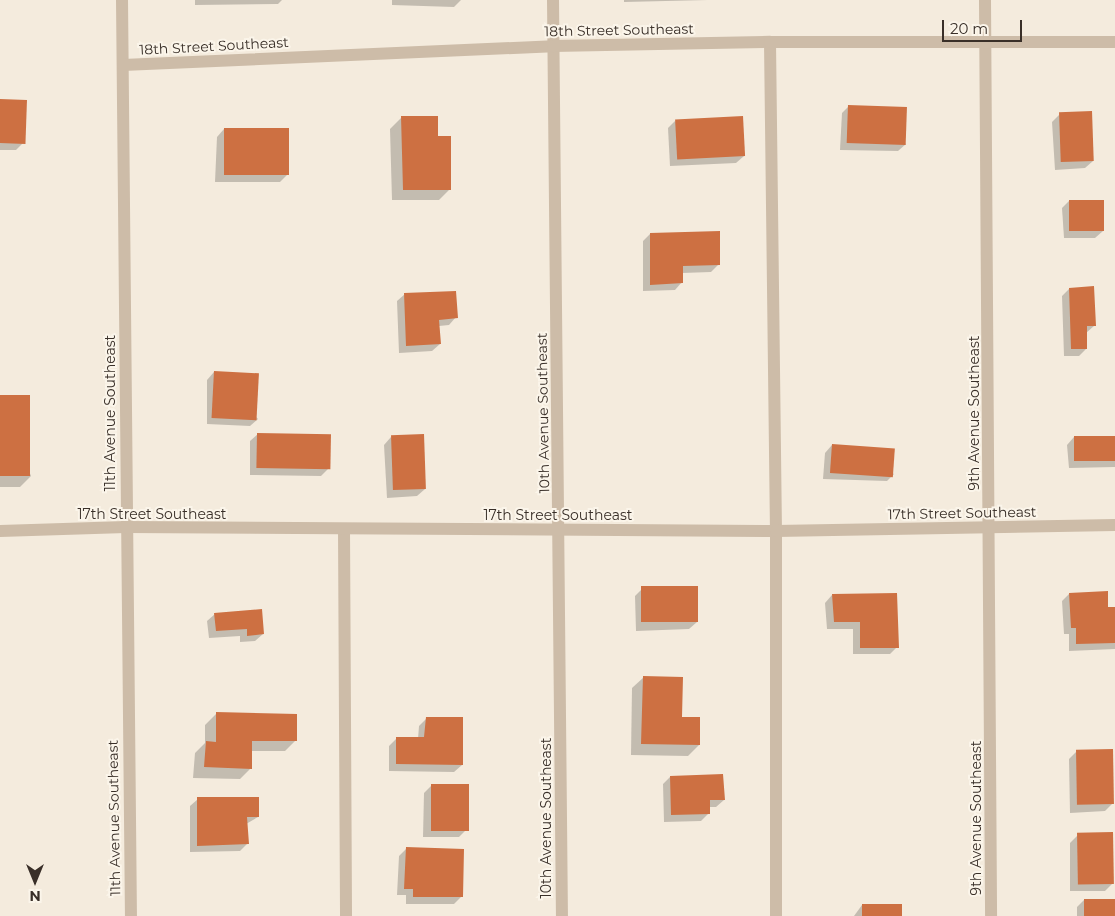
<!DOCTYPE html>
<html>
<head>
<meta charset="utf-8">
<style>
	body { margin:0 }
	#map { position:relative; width:1115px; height:916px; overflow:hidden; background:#f4ebdd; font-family:Montserrat,sans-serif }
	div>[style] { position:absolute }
	.shadow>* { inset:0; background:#0003 }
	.building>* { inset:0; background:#cd7042; transform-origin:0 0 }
	.minor>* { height:12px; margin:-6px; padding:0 6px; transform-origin:6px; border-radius:6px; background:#cdbca8 }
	span { translate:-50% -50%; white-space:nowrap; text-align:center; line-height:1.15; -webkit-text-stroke:4px #fbf5ea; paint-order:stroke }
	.street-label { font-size:14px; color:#392f28 }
	.north { position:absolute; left:10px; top:856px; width:50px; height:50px; -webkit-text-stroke:4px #fbf5ea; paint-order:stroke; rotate:180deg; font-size:14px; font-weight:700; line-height:20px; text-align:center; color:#392f28 }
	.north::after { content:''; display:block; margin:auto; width:18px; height:22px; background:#392f28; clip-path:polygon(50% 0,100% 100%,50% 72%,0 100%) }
	.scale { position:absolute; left:942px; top:20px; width:80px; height:22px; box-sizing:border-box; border:2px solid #392f28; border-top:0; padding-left:6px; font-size:15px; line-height:18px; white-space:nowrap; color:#392f28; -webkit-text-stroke:4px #fbf5ea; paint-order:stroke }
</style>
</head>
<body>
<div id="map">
	<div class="shadow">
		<i style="clip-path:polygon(195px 0,282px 0,278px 4px,195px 5px)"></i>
		<i style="clip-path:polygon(392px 0,461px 0,454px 7px,392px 5px)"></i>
		<i style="clip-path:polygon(624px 0,708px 0,624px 2px)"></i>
		<i style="clip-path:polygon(0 100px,24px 142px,16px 150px,0 150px)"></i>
		<i style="clip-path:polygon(849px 106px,906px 144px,898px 151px,840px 150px,842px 113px)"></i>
		<i style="clip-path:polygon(1060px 114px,1093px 161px,1085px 168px,1055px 170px,1052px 122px)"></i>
		<i style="clip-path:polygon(401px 118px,436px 137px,450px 189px,439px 200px,392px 200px,390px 129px)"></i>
		<i style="clip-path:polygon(675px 121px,744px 156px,736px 163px,670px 166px,668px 128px)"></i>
		<i style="clip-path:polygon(224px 129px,288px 174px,280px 182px,215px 182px,217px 137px)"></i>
		<i style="clip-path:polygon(1069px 201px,1103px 231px,1095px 238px,1064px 238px,1062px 208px)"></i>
		<i style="clip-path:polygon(650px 234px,719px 264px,711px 272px,682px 273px,682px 282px,675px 290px,643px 291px,643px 241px)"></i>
		<i style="clip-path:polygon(1069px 289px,1094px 326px,1086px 333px,1086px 349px,1079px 356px,1064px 356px,1062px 296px)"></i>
		<i style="clip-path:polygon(405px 294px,456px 317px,449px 325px,439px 326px,440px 344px,432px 351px,399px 353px,397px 301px)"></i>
		<i style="clip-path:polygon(214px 372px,258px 419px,250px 426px,207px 424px,207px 380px)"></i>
		<i style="clip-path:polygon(0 397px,31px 476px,20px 487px,0 487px)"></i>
		<i style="clip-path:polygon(258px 434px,328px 469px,321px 476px,250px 475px,250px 441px)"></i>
		<i style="clip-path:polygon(391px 437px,425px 489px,417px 496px,387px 498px,384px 445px)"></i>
		<i style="clip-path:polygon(1074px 437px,1115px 437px,1115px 467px,1069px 468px,1067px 445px)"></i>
		<i style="clip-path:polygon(832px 445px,894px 474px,887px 481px,823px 479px,825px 453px)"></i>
		<i style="clip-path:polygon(642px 589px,697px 622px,689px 629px,636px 631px,635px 596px)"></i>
		<i style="clip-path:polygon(1069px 594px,1106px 608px,1115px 608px,1115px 649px,1069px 651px,1069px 634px,1064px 634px,1062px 601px)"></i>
		<i style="clip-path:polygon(832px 595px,897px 647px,890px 654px,853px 654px,853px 629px,827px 629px,825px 603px)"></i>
		<i style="clip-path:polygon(215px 614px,263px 634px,255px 641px,240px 642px,240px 636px,209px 638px,207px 621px)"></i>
		<i style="clip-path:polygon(644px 677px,680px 718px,699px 745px,688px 756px,631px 755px,632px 688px)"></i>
		<i style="clip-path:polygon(216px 714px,296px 740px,285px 751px,251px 751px,251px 768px,240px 779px,193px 778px,195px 753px,205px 743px,205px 725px)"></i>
		<i style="clip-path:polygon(427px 718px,462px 765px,454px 772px,389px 771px,389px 746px,396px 739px,418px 739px,419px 726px)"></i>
		<i style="clip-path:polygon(1076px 752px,1113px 803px,1105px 811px,1070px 813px,1069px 759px)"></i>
		<i style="clip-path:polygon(670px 777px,724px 800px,716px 807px,709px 807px,709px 813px,701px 821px,664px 822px,663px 784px)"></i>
		<i style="clip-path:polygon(432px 785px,466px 830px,459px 837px,423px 837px,424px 793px)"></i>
		<i style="clip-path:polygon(198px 799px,258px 817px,246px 824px,248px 843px,240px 851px,190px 852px,190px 806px)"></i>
		<i style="clip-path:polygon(1078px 835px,1113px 883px,1105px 891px,1070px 891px,1070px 843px)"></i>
		<i style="clip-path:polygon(406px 849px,462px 896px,454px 904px,406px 904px,406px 895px,397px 895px,399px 856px)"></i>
		<i style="clip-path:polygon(1084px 900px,1115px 900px,1115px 916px,1077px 916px,1077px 907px)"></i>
		<i style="clip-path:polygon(862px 905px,900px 916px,854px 916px)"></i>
	</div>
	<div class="building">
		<i style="left:0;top:99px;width:27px;height:44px;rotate:2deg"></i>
		<i style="left:848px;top:105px;width:59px;height:38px;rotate:2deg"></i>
		<i style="left:1092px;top:111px;width:50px;height:33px;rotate:88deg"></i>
		<i style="clip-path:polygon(401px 116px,438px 116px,438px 136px,451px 136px,451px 190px,403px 190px)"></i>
		<i style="left:743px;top:116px;width:40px;height:68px;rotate:87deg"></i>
		<i style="left:224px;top:128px;width:65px;height:47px"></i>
		<i style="left:1069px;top:200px;width:35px;height:31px"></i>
		<i style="clip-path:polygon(720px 231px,720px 265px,683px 266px,683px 283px,650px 285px,650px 233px)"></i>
		<i style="clip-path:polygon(1094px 286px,1096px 326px,1087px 326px,1087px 349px,1071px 349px,1069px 288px)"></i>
		<i style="clip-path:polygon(456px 291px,458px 318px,439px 320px,441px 344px,406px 346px,404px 293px)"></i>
		<i style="left:214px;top:371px;width:45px;height:47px;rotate:3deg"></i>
		<i style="left:0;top:395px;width:30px;height:81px"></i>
		<i style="left:257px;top:433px;width:74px;height:35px;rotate:1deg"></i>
		<i style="left:424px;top:434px;width:55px;height:33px;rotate:88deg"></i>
		<i style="left:1074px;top:436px;width:41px;height:25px"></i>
		<i style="left:832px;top:444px;width:63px;height:29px;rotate:4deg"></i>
		<i style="left:698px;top:586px;width:36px;height:57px;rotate:90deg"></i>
		<i style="clip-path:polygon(1108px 591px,1108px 607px,1115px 607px,1115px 643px,1076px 644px,1076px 628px,1071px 628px,1069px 593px)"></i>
		<i style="clip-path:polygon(897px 593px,899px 648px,860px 648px,860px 622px,834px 622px,832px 594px)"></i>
		<i style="clip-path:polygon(262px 609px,264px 634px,247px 636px,247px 629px,216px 631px,214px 613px)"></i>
		<i style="clip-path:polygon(643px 676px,683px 677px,682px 717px,700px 717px,700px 745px,641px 744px)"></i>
		<i style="clip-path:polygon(216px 712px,297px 714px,297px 741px,252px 741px,252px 769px,204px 767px,206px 741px,216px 742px)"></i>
		<i style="clip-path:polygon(426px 717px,463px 717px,463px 765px,396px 764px,396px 737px,424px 737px)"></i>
		<i style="left:1113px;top:749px;width:55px;height:37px;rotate:89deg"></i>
		<i style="clip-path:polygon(723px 774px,725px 800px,710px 800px,710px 814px,671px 815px,670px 776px)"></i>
		<i style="left:431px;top:784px;width:38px;height:47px"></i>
		<i style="clip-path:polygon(197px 797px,259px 797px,259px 817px,247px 817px,249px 844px,197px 846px)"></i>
		<i style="left:1113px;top:832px;width:52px;height:36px;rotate:89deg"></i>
		<i style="clip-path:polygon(406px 847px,464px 849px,463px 897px,413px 897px,413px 889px,404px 889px)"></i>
		<i style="left:1084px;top:899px;width:31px;height:17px"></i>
		<i style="left:862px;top:904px;width:40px;height:12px"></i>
	</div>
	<div class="minor">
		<i style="left:122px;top:0;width:916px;rotate:89.44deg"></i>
		<i style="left:553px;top:0;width:916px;rotate:89.44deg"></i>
		<i style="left:985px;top:0;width:916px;rotate:89.62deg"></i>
		<i style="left:770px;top:42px;width:489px;rotate:89.3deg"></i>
		<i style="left:776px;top:531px;width:385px;rotate:90deg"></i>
		<i style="left:123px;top:65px;width:430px;rotate:-2.5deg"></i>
		<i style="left:553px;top:46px;width:217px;rotate:-1.1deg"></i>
		<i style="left:770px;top:42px;width:345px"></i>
		<i style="left:344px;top:529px;width:387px;rotate:89.7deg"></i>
		<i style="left:0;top:531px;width:126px;rotate:-1.8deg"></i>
		<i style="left:126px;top:527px;width:650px;rotate:0.35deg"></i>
		<i style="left:776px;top:531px;width:339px;rotate:-1deg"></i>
	</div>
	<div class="street-label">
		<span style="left:619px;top:30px;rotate:-1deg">18th Street Southeast</span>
		<span style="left:214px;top:46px;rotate:-3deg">18th Street Southeast</span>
		<span style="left:110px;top:413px;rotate:-90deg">11th Avenue Southeast</span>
		<span style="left:543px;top:413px;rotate:-91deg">10th Avenue Southeast</span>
		<span style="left:974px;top:413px;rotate:-90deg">9th Avenue Southeast</span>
		<span style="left:962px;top:513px;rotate:-1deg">17th Street Southeast</span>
		<span style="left:152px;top:514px">17th Street Southeast</span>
		<span style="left:558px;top:515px">17th Street Southeast</span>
		<span style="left:114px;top:818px;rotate:-91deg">11th Avenue Southeast</span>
		<span style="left:546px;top:818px;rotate:-90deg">10th Avenue Southeast</span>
		<span style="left:976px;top:818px;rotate:-90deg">9th Avenue Southeast</span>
	</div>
	<div class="north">N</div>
	<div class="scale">20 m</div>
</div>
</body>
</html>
